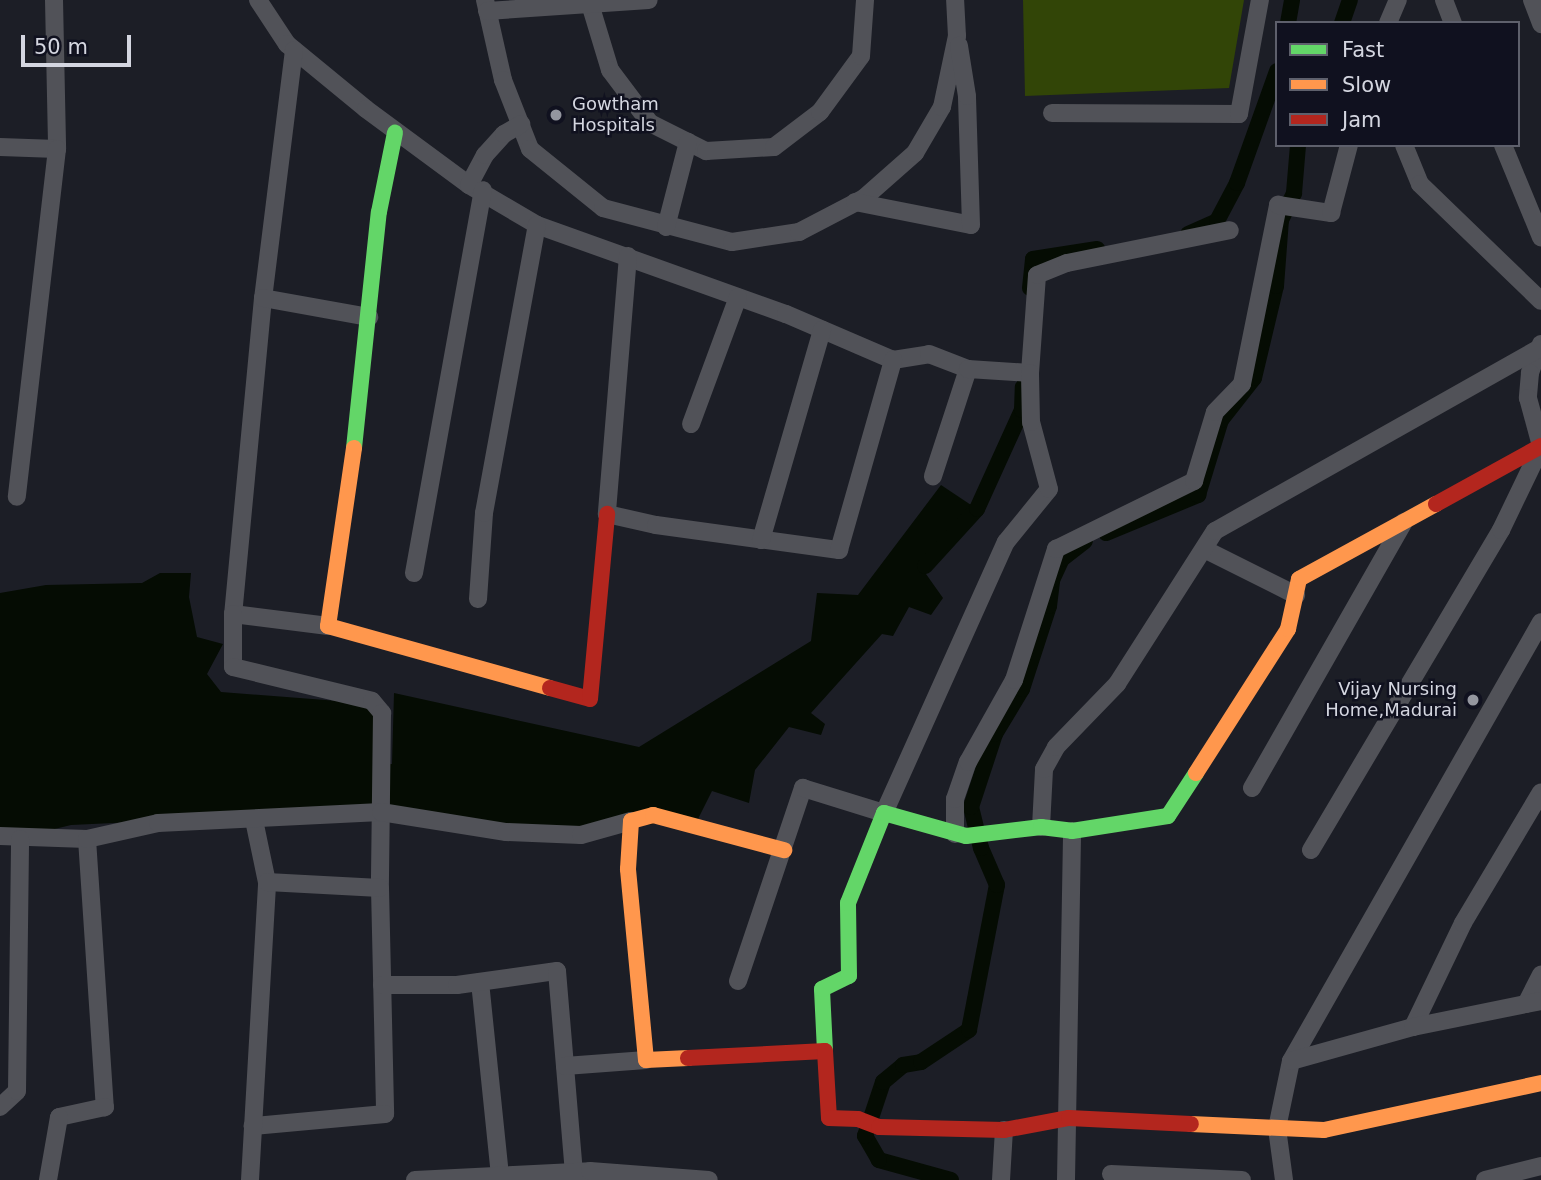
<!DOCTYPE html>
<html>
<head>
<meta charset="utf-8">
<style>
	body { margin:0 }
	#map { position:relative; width:1541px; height:1180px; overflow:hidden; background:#1c1e26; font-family:"DejaVu Sans",sans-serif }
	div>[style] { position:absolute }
	.green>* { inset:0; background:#324507 }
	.water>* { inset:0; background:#050c03 }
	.canal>* { height:16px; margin:-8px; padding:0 8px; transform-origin:8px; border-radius:8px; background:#050c03 }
	.street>* { height:18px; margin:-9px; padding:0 9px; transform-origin:9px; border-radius:9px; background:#515258 }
	.fast>* { height:16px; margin:-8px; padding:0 8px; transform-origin:8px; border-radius:8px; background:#63d668 }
	.slow>* { height:16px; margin:-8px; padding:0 8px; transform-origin:8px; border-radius:8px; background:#ff974d }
	.jam>* { height:16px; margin:-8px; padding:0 8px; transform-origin:8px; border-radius:8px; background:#b3261e }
	.dots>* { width:19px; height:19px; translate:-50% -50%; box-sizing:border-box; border:4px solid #10111f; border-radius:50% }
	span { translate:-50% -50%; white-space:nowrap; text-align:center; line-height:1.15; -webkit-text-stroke:5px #10111f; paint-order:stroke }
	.poi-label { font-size:18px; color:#d4d6e0 }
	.left { translate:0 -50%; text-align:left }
	.right { translate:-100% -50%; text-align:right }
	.legend { position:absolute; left:1275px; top:21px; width:245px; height:126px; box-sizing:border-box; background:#10111f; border:2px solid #5e606c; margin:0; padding:9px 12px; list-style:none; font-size:21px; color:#d4d6e0 }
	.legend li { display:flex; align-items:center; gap:14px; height:35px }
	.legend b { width:35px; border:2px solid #5e606c }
	.scale { position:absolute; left:21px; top:35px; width:110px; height:32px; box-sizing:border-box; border:4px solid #d4d6e0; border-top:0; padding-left:9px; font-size:21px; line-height:24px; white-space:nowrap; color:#d4d6e0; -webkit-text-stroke:5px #10111f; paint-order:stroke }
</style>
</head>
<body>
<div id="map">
	<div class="green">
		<i style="clip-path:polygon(1023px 0,1244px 0,1229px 88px,1025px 96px)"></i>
	</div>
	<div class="water">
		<i style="clip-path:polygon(941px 485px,977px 509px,939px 550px,926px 574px,943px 598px,931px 615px,909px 607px,893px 636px,882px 634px,811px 713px,825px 724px,821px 735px,789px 727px,755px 770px,749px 803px,712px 791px,698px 819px,582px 832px,501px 827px,390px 808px,390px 780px,369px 811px,71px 825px,38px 833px,0 829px,0 593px,46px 585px,142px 583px,160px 573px,191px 573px,189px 597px,197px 637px,223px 644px,207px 674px,221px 692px,338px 701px,373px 708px,380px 765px,392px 764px,394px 693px,639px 747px,811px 641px,817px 593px,858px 595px)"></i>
	</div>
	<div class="canal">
		<i style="left:1288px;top:23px;width:23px;rotate:-80deg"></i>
		<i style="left:1342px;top:23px;width:24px;rotate:-71deg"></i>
		<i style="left:1188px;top:234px;width:32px;rotate:-24deg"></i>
		<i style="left:1217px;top:221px;width:43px;rotate:-62.2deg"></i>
		<i style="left:1237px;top:183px;width:119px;rotate:-70.3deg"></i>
		<i style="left:1030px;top:288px;width:29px;rotate:-84deg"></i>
		<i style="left:1033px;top:259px;width:65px;rotate:-8.9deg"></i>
		<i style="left:1106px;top:533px;width:100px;rotate:-22.4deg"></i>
		<i style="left:1198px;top:495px;width:78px;rotate:-73deg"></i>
		<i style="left:1221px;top:420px;width:53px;rotate:-51.8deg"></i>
		<i style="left:1254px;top:378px;width:95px;rotate:-76.6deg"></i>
		<i style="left:1276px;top:286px;width:66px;rotate:-85.7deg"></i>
		<i style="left:1281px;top:220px;width:30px;rotate:-64deg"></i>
		<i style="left:1294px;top:193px;width:48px;rotate:-85.2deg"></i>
		<i style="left:925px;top:566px;width:77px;rotate:-47.6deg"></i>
		<i style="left:977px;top:509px;width:109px;rotate:-65.6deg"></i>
		<i style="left:1022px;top:410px;width:23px;rotate:-88deg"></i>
		<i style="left:951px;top:1180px;width:75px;rotate:-164.5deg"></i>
		<i style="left:879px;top:1160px;width:28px;rotate:-120deg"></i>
		<i style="left:865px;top:1136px;width:57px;rotate:-71.6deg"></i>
		<i style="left:883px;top:1082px;width:26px;rotate:-40deg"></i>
		<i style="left:903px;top:1065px;width:18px;rotate:-9deg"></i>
		<i style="left:921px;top:1062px;width:58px;rotate:-33.7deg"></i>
		<i style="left:969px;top:1030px;width:148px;rotate:-79.1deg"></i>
		<i style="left:997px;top:885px;width:40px;rotate:-113.4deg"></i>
		<i style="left:981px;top:848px;width:42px;rotate:-103.7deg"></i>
		<i style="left:971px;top:807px;width:77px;rotate:-71.8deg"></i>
		<i style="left:995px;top:734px;width:52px;rotate:-59deg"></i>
		<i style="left:1022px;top:689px;width:87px;rotate:-72deg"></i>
		<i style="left:1049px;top:606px;width:26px;rotate:-83deg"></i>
		<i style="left:1052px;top:580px;width:23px;rotate:-65deg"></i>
		<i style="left:1062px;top:559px;width:29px;rotate:-38deg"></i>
	</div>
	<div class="street">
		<i style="left:54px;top:0;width:149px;rotate:88.8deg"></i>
		<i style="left:258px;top:0;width:53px;rotate:56.6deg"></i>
		<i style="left:287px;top:44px;width:102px;rotate:39.4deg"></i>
		<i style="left:366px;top:109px;width:128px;rotate:36.4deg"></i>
		<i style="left:469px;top:185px;width:79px;rotate:30.5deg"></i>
		<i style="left:537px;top:225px;width:264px;rotate:19.7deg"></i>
		<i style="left:786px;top:314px;width:116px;rotate:23.3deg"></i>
		<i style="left:893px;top:360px;width:36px;rotate:-9deg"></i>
		<i style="left:929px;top:354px;width:42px;rotate:21deg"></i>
		<i style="left:968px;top:369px;width:113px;rotate:108.1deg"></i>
		<i style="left:485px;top:0;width:82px;rotate:77.3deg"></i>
		<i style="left:503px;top:80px;width:74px;rotate:68.6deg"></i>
		<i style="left:530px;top:149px;width:94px;rotate:38.9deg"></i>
		<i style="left:603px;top:208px;width:133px;rotate:14.8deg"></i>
		<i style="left:732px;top:242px;width:68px;rotate:-8.5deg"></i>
		<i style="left:799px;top:232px;width:73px;rotate:-27.6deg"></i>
		<i style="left:864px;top:198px;width:68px;rotate:-41.4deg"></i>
		<i style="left:915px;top:153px;width:53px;rotate:-59.6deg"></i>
		<i style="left:942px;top:107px;width:73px;rotate:-78.1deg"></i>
		<i style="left:957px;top:36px;width:36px;rotate:-93deg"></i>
		<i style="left:1444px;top:0;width:25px;rotate:69deg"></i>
		<i style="left:1532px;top:0;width:26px;rotate:69deg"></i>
		<i style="left:590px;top:4px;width:69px;rotate:73.1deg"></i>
		<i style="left:610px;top:70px;width:66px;rotate:53deg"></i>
		<i style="left:650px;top:123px;width:63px;rotate:26.6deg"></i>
		<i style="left:706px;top:151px;width:68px;rotate:-3.4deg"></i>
		<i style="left:774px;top:147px;width:58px;rotate:-37.3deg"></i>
		<i style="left:820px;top:112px;width:69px;rotate:-53.8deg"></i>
		<i style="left:861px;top:56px;width:56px;rotate:-85.9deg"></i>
		<i style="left:487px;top:11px;width:162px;rotate:-3.9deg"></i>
		<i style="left:1388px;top:23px;width:25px;rotate:-67deg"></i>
		<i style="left:294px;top:50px;width:250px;rotate:97.1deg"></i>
		<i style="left:263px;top:298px;width:317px;rotate:95.4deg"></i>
		<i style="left:233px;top:614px;width:96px;rotate:7.2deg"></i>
		<i style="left:1052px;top:113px;width:187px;rotate:0.3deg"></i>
		<i style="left:1239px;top:114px;width:116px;rotate:-79.6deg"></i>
		<i style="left:1404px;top:145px;width:42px;rotate:67.7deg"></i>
		<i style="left:1420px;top:184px;width:168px;rotate:44deg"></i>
		<i style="left:1503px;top:145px;width:100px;rotate:67.6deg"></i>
		<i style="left:0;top:147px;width:57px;rotate:2deg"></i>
		<i style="left:57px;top:149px;width:350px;rotate:96.6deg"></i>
		<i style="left:469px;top:185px;width:34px;rotate:-62deg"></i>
		<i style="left:485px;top:155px;width:28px;rotate:-48deg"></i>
		<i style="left:504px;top:134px;width:20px;rotate:-30deg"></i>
		<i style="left:855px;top:202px;width:118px;rotate:11.2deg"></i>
		<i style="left:971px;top:225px;width:129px;rotate:-91.8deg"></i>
		<i style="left:967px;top:96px;width:51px;rotate:-99.1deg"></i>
		<i style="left:666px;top:227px;width:88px;rotate:-75.5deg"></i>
		<i style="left:628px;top:256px;width:259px;rotate:94.7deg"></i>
		<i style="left:607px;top:514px;width:50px;rotate:12.7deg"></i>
		<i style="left:656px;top:525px;width:185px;rotate:7.8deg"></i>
		<i style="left:839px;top:550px;width:198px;rotate:-74.1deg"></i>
		<i style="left:263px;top:298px;width:108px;rotate:10.2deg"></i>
		<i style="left:1541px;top:344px;width:31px;rotate:111deg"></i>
		<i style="left:1530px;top:373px;width:25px;rotate:95deg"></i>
		<i style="left:1528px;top:398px;width:50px;rotate:74.8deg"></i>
		<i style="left:968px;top:369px;width:62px;rotate:3.7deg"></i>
		<i style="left:1030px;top:373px;width:98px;rotate:-85.9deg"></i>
		<i style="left:1037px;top:275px;width:32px;rotate:-22deg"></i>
		<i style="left:1067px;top:263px;width:166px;rotate:-11.4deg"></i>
		<i style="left:691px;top:424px;width:135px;rotate:-69.7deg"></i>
		<i style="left:761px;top:540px;width:219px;rotate:-73.8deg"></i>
		<i style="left:1204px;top:549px;width:103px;rotate:26.6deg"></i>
		<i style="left:414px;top:573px;width:389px;rotate:-79.8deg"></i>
		<i style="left:478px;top:599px;width:86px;rotate:-86deg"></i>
		<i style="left:484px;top:513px;width:293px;rotate:-79.6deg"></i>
		<i style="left:233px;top:614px;width:53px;rotate:90deg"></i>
		<i style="left:233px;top:667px;width:143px;rotate:13.7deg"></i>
		<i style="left:372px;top:701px;width:16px;rotate:50deg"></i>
		<i style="left:382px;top:713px;width:175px;rotate:90.7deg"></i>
		<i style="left:380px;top:888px;width:226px;rotate:88.7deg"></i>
		<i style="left:385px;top:1114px;width:133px;rotate:174.8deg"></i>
		<i style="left:1252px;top:788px;width:306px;rotate:-60.3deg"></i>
		<i style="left:254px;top:820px;width:63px;rotate:78.2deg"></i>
		<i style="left:1041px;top:827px;width:58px;rotate:-87deg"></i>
		<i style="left:1044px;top:769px;width:25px;rotate:-61deg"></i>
		<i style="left:1056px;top:747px;width:88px;rotate:-45.9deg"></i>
		<i style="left:1117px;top:684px;width:182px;rotate:-57.4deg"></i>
		<i style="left:1215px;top:531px;width:371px;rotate:-29.4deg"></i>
		<i style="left:955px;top:834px;width:35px;rotate:-90deg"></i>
		<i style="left:955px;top:799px;width:39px;rotate:-71deg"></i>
		<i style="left:968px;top:762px;width:94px;rotate:-60.7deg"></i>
		<i style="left:1014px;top:680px;width:138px;rotate:-72.2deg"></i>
		<i style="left:1056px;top:549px;width:154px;rotate:-26.2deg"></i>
		<i style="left:1194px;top:481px;width:72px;rotate:-73.1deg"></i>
		<i style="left:1215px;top:412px;width:39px;rotate:-46deg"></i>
		<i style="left:1242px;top:384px;width:183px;rotate:-78.6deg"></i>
		<i style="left:1278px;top:205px;width:54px;rotate:8.6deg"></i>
		<i style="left:1331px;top:213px;width:70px;rotate:-75.2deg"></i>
		<i style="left:0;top:836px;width:87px;rotate:2deg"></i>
		<i style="left:87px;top:839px;width:269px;rotate:86.2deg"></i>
		<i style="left:105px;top:1107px;width:47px;rotate:167.7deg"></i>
		<i style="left:59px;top:1117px;width:64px;rotate:99.9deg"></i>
		<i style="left:87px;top:839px;width:73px;rotate:-12.7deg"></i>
		<i style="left:158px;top:823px;width:223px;rotate:-2.8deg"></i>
		<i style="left:381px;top:812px;width:127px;rotate:9.1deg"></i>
		<i style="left:506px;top:832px;width:75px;rotate:2.3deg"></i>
		<i style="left:581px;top:835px;width:52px;rotate:-15.6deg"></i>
		<i style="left:1311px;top:850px;width:372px;rotate:-59.3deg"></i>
		<i style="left:1501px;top:530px;width:92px;rotate:-64.3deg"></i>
		<i style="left:738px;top:981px;width:204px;rotate:-71.4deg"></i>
		<i style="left:803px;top:788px;width:85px;rotate:17.2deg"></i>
		<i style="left:884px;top:813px;width:297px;rotate:-65.8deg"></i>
		<i style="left:1006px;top:542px;width:68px;rotate:-50.9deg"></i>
		<i style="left:1049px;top:489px;width:69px;rotate:-105deg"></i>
		<i style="left:1031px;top:422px;width:49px;rotate:-91.2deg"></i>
		<i style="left:480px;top:982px;width:194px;rotate:84.1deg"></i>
		<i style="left:382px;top:985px;width:75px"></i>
		<i style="left:457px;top:985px;width:101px;rotate:-8deg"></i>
		<i style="left:557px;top:971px;width:202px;rotate:85.2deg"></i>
		<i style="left:1526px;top:1004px;width:33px;rotate:-63deg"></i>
		<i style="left:1413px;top:1027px;width:115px;rotate:-64.3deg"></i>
		<i style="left:1463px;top:923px;width:152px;rotate:-59.2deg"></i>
		<i style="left:1291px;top:1061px;width:505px;rotate:-60.34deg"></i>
		<i style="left:565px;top:1066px;width:81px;rotate:-4.2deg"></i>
		<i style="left:0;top:1107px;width:23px;rotate:-43deg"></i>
		<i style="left:17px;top:1091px;width:252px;rotate:-89.3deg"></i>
		<i style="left:1111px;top:1174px;width:131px;rotate:2.6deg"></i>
		<i style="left:250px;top:1180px;width:298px;rotate:-86.7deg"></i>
		<i style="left:267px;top:882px;width:113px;rotate:3deg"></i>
		<i style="left:415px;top:1180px;width:175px;rotate:-2.9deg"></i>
		<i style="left:590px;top:1171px;width:119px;rotate:4.3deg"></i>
		<i style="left:1001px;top:1180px;width:50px;rotate:-86.6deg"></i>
		<i style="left:1066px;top:1180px;width:349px;rotate:-89deg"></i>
		<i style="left:1284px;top:1180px;width:52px;rotate:-97.7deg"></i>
		<i style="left:1277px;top:1128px;width:68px;rotate:-78.2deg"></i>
		<i style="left:1291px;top:1061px;width:127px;rotate:-15.6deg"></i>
		<i style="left:1413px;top:1027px;width:131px;rotate:-11.5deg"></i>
		<i style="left:1485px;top:1180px;width:58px;rotate:-14deg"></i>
	</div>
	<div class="fast">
		<i style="left:354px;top:448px;width:237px;rotate:-84deg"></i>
		<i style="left:379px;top:212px;width:81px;rotate:-78.6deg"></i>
		<i style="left:825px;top:1051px;width:62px;rotate:-92.8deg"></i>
		<i style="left:822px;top:989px;width:30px;rotate:-26deg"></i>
		<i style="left:849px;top:976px;width:73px;rotate:-90.8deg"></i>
		<i style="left:848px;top:903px;width:97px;rotate:-68.2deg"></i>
		<i style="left:884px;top:813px;width:85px;rotate:15.7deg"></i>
		<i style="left:966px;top:836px;width:76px;rotate:-6.8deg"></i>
		<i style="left:1041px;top:827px;width:31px;rotate:7deg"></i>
		<i style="left:1072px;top:831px;width:97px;rotate:-8.9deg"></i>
		<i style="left:1168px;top:816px;width:51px;rotate:-56.9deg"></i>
	</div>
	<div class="slow">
		<i style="left:354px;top:448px;width:180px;rotate:98.3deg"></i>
		<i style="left:328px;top:626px;width:230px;rotate:15.6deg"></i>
		<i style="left:1196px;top:773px;width:171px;rotate:-57.4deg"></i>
		<i style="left:1288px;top:629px;width:51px;rotate:-77.6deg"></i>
		<i style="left:1299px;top:579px;width:156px;rotate:-28.7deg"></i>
		<i style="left:688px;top:1058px;width:42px;rotate:177.3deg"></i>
		<i style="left:646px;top:1060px;width:192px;rotate:-95.4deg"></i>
		<i style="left:628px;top:869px;width:48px;rotate:-86.4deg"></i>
		<i style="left:631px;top:821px;width:23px;rotate:-15deg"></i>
		<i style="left:653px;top:815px;width:136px;rotate:15deg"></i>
		<i style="left:1191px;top:1124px;width:133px;rotate:2.6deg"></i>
		<i style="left:1324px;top:1130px;width:222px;rotate:-12.2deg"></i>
	</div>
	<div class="jam">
		<i style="left:1436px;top:504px;width:120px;rotate:-28.9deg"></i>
		<i style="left:550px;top:688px;width:41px;rotate:15.4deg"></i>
		<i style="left:590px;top:699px;width:186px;rotate:-84.7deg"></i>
		<i style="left:688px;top:1058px;width:137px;rotate:-2.9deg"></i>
		<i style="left:825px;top:1051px;width:67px;rotate:86.6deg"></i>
		<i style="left:829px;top:1118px;width:29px;rotate:2deg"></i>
		<i style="left:858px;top:1119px;width:22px;rotate:21deg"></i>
		<i style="left:879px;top:1127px;width:125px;rotate:1.4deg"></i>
		<i style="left:1004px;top:1130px;width:66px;rotate:-10.5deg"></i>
		<i style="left:1069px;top:1118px;width:122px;rotate:2.8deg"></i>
	</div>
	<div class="dots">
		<i style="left:556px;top:115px;background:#94969f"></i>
		<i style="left:1473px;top:700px;background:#94969f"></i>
	</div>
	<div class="poi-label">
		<span class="left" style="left:572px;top:115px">Gowtham<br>Hospitals</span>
		<span class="right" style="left:1457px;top:700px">Vijay Nursing<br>Home,Madurai</span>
	</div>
	<ul class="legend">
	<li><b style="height:9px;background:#63d668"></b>Fast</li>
	<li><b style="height:9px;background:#ff974d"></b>Slow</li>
	<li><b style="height:9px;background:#b3261e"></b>Jam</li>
	</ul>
	<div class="scale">50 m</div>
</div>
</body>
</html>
